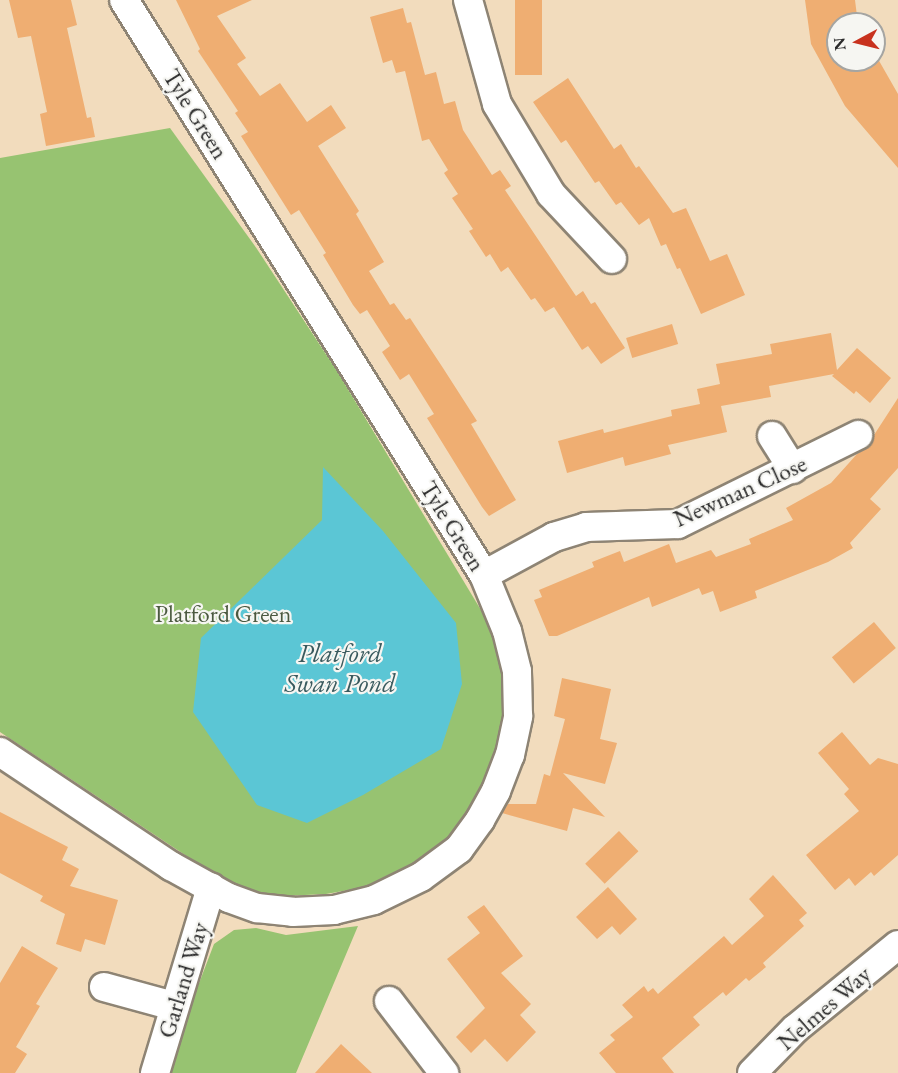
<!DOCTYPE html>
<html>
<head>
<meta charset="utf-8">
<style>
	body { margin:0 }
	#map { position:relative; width:898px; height:1073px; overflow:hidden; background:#f2dcbd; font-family:"EB Garamond",serif }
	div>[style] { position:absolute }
	.green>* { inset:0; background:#97c371 }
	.water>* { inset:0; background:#5bc6d5 }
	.building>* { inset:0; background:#efae72; transform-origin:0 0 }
	.roads { filter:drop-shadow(2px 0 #8e8474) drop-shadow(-2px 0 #8e8474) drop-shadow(0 2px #8e8474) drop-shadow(0 -2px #8e8474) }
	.minor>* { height:28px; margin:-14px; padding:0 14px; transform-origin:14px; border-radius:14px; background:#fff }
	span { translate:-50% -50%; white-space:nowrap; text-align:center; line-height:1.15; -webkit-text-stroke:4.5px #f6f6f2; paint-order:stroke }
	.street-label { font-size:24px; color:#2b2b2b }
	.park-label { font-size:24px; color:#4b5940 }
	.water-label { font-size:26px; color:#395a5e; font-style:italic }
	.north { position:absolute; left:826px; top:12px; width:60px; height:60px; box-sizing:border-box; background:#f6f6f2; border:2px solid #a5a5a2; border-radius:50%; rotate:263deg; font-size:16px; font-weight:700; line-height:24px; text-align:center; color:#2b2b2b }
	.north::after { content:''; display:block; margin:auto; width:21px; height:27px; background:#c8321e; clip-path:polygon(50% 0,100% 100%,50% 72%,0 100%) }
</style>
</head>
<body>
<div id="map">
	<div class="green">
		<i style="clip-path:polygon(170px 128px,257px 249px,337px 371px,496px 635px,504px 673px,505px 714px,496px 750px,482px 783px,466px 813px,447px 838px,413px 865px,371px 886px,326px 894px,284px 896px,248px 890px,212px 873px,0 732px,0 158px)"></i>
		<i style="clip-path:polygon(358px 926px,296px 1073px,170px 1073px,185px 1020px,214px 944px,234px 930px,256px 928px,286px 935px)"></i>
	</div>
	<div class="water">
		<i style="clip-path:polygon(323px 467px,383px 531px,456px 623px,462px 684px,441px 749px,363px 795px,307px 823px,257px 805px,193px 712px,201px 638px,322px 520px)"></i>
	</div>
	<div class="building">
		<i style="clip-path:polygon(9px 0,71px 0,77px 25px,67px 28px,87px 118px,91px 117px,95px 137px,46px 146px,40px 114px,47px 112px,31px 36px,18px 38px)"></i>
		<i style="clip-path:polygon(176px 0,252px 0,217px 16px,246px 58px,237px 64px,260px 96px,280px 83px,307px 122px,331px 105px,346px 128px,318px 146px,359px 211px,356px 214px,384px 262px,369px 271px,390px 305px,394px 303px,406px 320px,410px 318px,443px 368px,477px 421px,471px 424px,516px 500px,489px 516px,482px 507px,427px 418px,434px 414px,409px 374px,400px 380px,382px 352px,390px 346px,367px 310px,360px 314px,353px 305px,323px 255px,326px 253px,299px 210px,291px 215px,241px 136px,248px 132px,235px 113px,238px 111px,198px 51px,200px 49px)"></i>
		<i style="left:515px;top:0;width:27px;height:75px"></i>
		<i style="clip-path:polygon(805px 0,855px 0,858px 24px,838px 24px,838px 60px,864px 62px,878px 59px,898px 94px,898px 168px,845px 106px,811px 44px)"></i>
		<i style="clip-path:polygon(403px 8px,407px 23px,411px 22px,425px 75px,436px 72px,444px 104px,455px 101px,463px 130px,492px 175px,500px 170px,511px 186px,505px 190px,576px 296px,583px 291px,591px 304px,595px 302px,625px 348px,601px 364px,588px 346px,582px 350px,554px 307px,545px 312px,535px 298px,531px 300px,508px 267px,501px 272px,490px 254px,486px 257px,469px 231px,473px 229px,452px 198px,458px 194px,444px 173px,448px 170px,429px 139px,422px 141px,405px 71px,396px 73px,392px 60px,383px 63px,370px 17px)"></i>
		<i style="clip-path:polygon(568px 78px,614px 149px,621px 144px,636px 168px,639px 166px,673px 213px,686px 208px,710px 261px,727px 254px,745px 295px,701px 314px,680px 268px,677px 269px,666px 244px,661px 246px,649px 218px,639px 225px,621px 202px,616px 205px,599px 181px,595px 183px,566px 140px,561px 143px,533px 102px)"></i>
		<i style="left:672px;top:324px;width:21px;height:48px;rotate:73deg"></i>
		<i style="clip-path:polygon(831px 333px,837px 370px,857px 348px,891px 378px,870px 403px,856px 391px,854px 394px,832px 376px,834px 374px,769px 386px,771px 397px,721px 406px,727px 432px,668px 445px,671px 454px,625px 466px,623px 457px,567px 473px,558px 441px,603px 429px,604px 433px,672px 416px,671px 410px,700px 404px,697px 389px,720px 384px,716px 364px,772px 354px,770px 344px)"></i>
		<i style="clip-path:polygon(898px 398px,898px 468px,870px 499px,881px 509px,850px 543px,853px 548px,828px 562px,755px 591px,757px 598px,720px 612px,713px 591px,702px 595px,699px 588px,652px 607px,649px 597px,557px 636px,549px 636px,534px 600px,542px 597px,539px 590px,594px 567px,592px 562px,620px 551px,624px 562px,669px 544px,676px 563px,711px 550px,716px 557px,751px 544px,749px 539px,793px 520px,786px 508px,831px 483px,857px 454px,871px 445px,874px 435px)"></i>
		<i style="left:874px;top:622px;width:34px;height:55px;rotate:50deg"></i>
		<i style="clip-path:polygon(562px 678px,611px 689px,600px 739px,617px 743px,605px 784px,563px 773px,605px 817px,573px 808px,567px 831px,502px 813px,508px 804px,536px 804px,544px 774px,550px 776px,565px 719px,554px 716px)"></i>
		<i style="clip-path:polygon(842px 732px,870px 765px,878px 758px,898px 764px,898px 855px,874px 876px,871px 872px,855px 886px,849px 878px,835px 890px,806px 855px,859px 811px,844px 794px,849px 789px,818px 753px)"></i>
		<i style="clip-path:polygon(0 812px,68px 847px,62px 860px,79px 869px,70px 886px,118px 900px,105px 945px,85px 939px,81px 952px,56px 944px,65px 914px,40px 901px,43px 896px,0 873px)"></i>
		<i style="left:619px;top:831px;width:28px;height:47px;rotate:46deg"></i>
		<i style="clip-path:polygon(773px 875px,807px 913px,799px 920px,804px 926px,763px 963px,766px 967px,749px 981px,746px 978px,726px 996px,723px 992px,693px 1017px,700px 1025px,662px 1058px,674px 1073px,616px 1073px,599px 1053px,615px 1040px,610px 1035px,633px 1017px,622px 1005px,644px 986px,648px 992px,653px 988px,658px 994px,724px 936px,732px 945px,764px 916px,749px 899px)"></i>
		<i style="clip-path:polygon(608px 887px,637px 919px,620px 935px,612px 926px,597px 939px,576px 917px)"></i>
		<i style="clip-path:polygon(484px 905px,523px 956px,501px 973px,531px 1004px,520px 1015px,536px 1032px,507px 1062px,485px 1039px,471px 1053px,456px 1037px,485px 1008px,447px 959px,480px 933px,467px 917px)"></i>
		<i style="clip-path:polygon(22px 946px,58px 968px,36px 1004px,40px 1006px,16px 1047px,27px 1054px,15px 1073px,0 1073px,0 983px)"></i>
		<i style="clip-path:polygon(341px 1044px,372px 1073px,315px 1073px)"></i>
	</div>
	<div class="roads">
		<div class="minor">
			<i style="left:468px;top:0;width:108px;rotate:74.4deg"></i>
			<i style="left:497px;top:104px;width:105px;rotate:59deg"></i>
			<i style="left:551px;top:194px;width:89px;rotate:46.8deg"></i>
			<i style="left:772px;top:436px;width:39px;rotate:58deg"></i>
			<i style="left:484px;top:575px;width:80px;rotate:-28.5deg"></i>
			<i style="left:554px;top:537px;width:34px;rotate:-17deg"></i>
			<i style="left:586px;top:527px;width:92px;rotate:-1.9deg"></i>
			<i style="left:678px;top:524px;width:201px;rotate:-26.3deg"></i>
			<i style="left:0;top:752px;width:206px;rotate:33.7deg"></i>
			<i style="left:171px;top:866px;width:66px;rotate:28.9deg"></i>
			<i style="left:229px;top:898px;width:30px;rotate:20deg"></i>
			<i style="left:257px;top:908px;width:36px;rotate:6deg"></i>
			<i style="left:293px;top:912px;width:41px;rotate:-2.8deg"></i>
			<i style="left:334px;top:910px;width:41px;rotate:-14deg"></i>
			<i style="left:374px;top:900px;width:52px;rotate:-26.1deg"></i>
			<i style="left:421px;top:877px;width:47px;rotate:-36.4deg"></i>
			<i style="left:459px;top:849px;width:36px;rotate:-54deg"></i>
			<i style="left:480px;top:820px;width:33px;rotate:-61deg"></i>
			<i style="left:496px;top:791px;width:39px;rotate:-69deg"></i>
			<i style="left:510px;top:755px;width:40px;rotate:-78deg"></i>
			<i style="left:518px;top:716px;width:45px;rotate:-91.3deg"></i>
			<i style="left:517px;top:671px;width:41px;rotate:-104deg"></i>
			<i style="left:507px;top:631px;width:61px;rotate:-112.3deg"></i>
			<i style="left:484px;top:575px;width:678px;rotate:-122.05deg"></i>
			<i style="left:104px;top:987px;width:73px;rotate:15.2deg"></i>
			<i style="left:389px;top:1001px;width:91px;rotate:52.6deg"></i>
			<i style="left:155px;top:1073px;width:194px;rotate:-73.2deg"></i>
			<i style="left:752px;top:1073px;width:62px;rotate:-45.7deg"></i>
			<i style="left:795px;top:1029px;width:133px;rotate:-39.2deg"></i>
		</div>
	</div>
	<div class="street-label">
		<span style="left:196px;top:114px;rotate:58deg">Tyle Green</span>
		<span style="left:740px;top:491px;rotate:-24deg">Newman Close</span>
		<span style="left:453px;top:526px;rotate:58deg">Tyle Green</span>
		<span style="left:183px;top:980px;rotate:-73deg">Garland Way</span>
		<span style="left:824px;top:1008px;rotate:-41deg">Nelmes Way</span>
	</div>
	<div class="park-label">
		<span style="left:223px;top:614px">Platford Green</span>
	</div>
	<div class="water-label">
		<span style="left:340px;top:669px">Platford<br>Swan Pond</span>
	</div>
	<div class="north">N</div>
</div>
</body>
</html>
